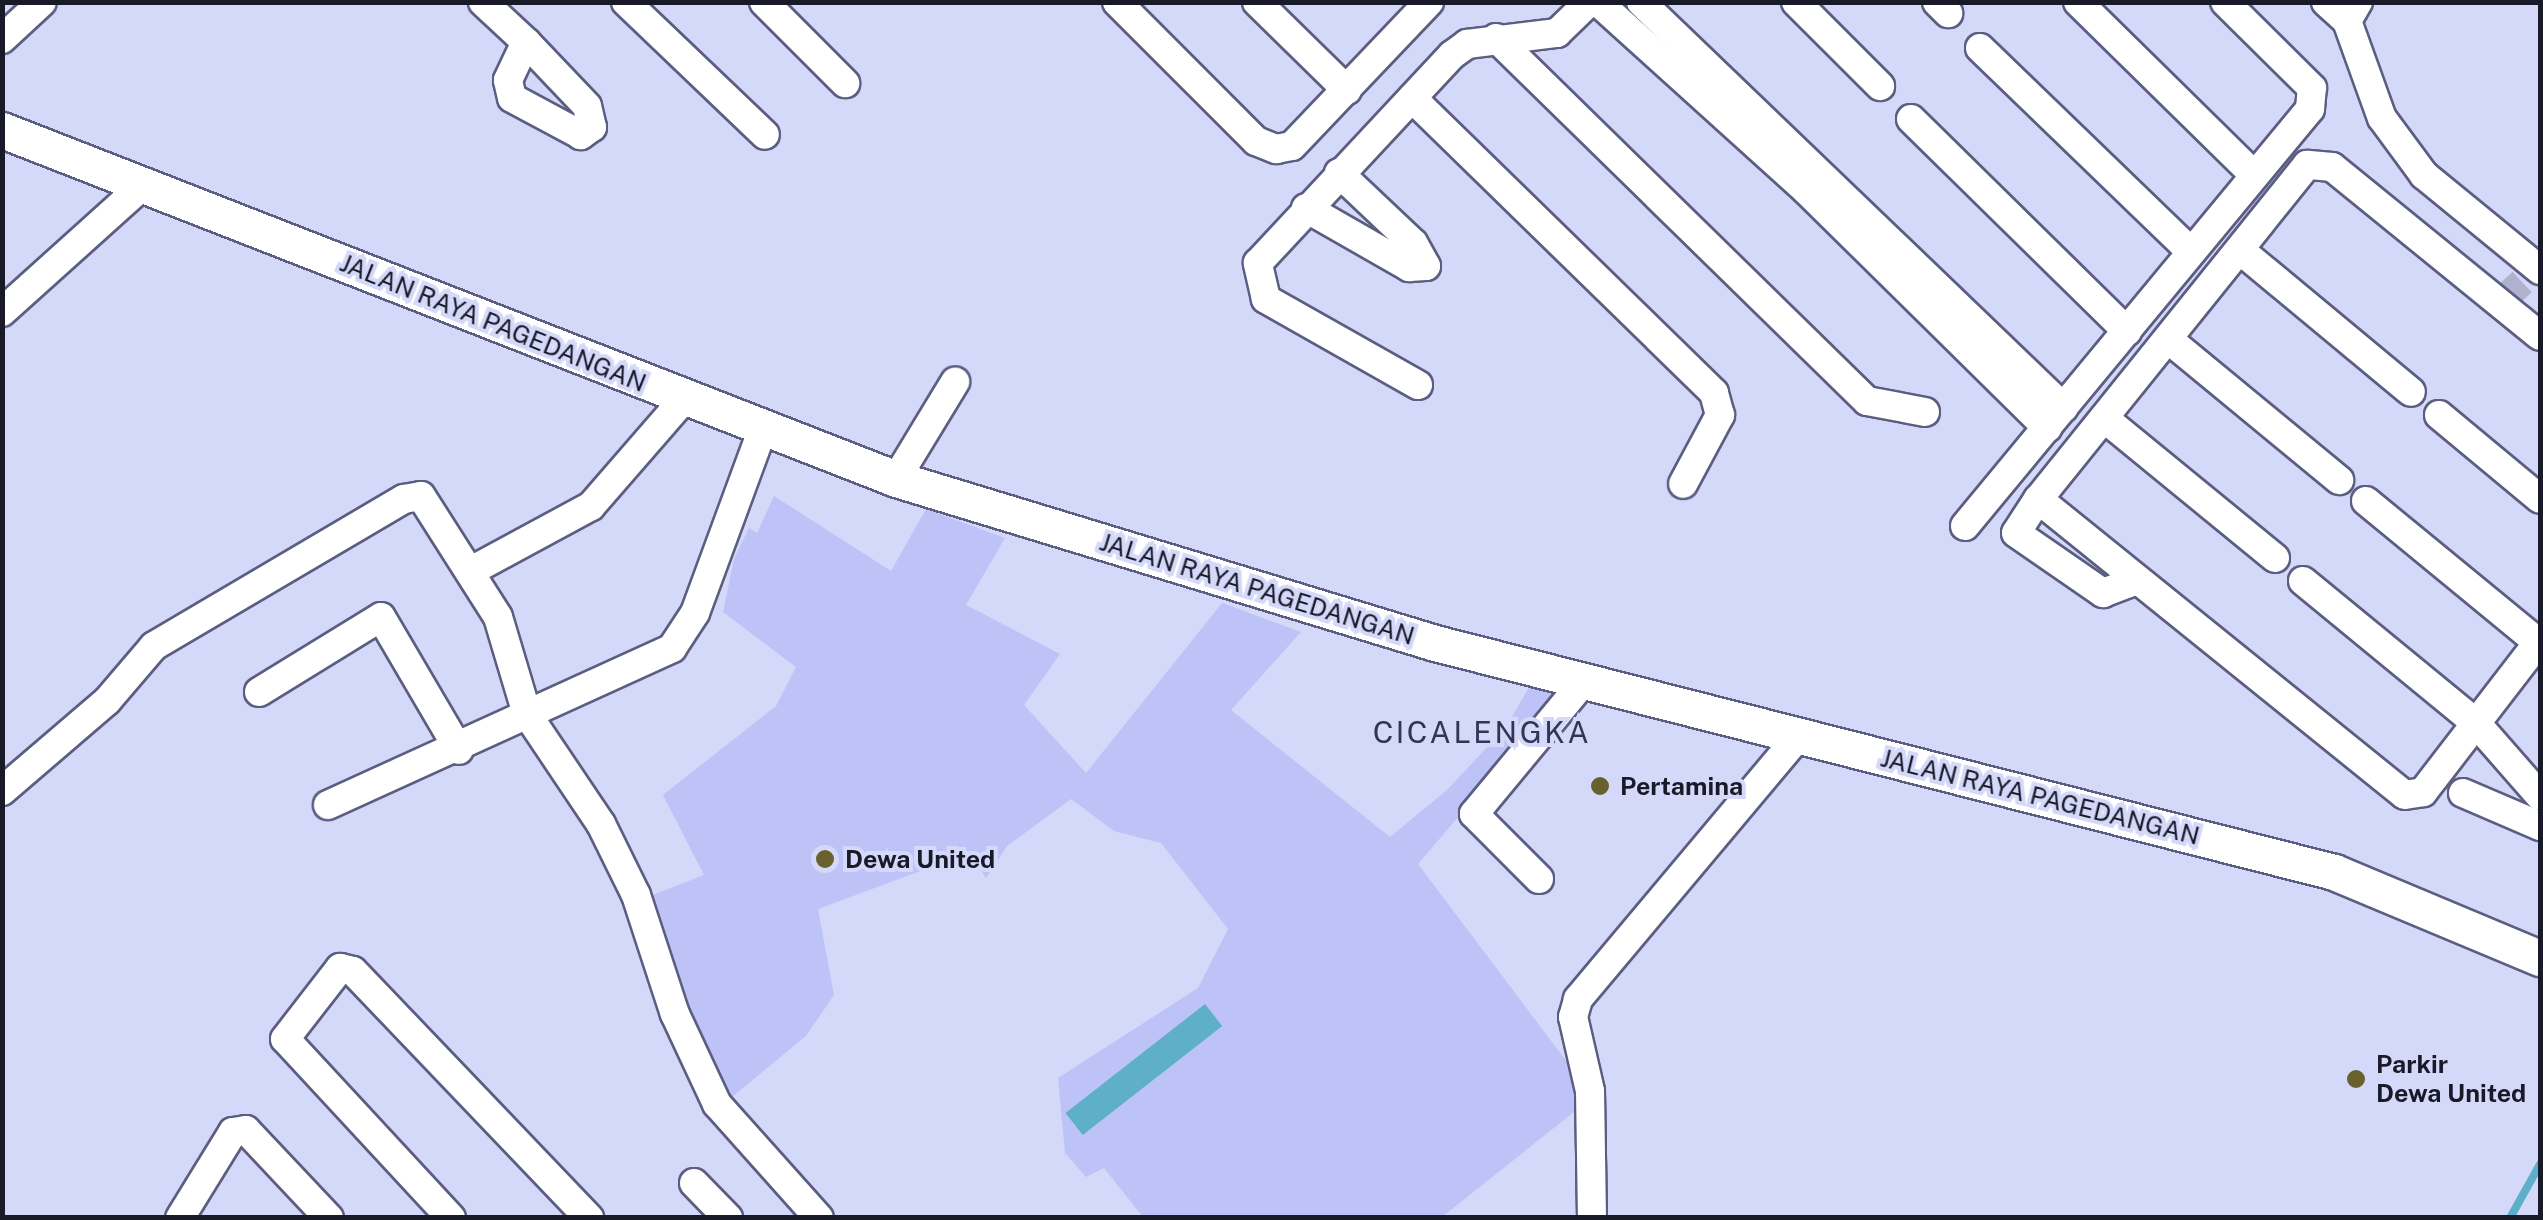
<!DOCTYPE html>
<html>
<head>
<meta charset="utf-8">
<style>
	body { margin:0 }
	#map { position:relative; width:2543px; height:1220px; overflow:hidden; background:#d4d8f9; font-family:"Public Sans",sans-serif }
	div>[style] { position:absolute }
	.green>* { inset:0; background:#bdc3f6 }
	.water>* { inset:0; background:#5eafc8; transform-origin:0 0 }
	.stream>* { height:8px; margin:-4px; padding:0 4px; transform-origin:4px; border-radius:4px; background:#5eafc8 }
	.minor-tunnel>* { height:28px; margin-top:-14px; transform-origin:0; background:repeating-linear-gradient(90deg,#afb2cf 0 28px,transparent 0 42px) }
	.roads { filter:drop-shadow(2px 0 #5b5e81) drop-shadow(-2px 0 #5b5e81) drop-shadow(0 2px #5b5e81) drop-shadow(0 -2px #5b5e81) }
	.minor>* { height:28px; margin:-14px; padding:0 14px; transform-origin:14px; border-radius:14px; background:#fff }
	.tertiary>* { height:35px; margin:-17.5px; padding:0 17.5px; transform-origin:17.5px; border-radius:17.5px; background:#fff }
	.dots>* { width:28px; height:28px; translate:-50% -50%; box-sizing:border-box; border:5px solid #d4d8f9; border-radius:50% }
	span { translate:-50% -50%; white-space:nowrap; text-align:center; line-height:1.15; -webkit-text-stroke:8px #d4d8f9; paint-order:stroke }
	.street-label { font-size:25px; color:#191a28 }
	.poi-label { font-size:25px; color:#191a28; font-weight:700 }
	.left { translate:0 -50%; text-align:left }
	.quarter-label { font-size:30px; color:#333555; letter-spacing:2.5px }
	.frame { position:absolute; inset:0; border:5px solid #191a28; pointer-events:none }
</style>
</head>
<body>
<div id="map">
	<div class="green">
		<i style="clip-path:polygon(774px 496px,891px 571px,926px 509px,1005px 538px,966px 605px,1060px 654px,1024px 705px,1086px 773px,1222px 603px,1301px 632px,1231px 710px,1390px 837px,1447px 790px,1506px 727px,1532px 682px,1565px 692px,1418px 864px,1579px 1078px,1584px 1104px,1442px 1217px,1143px 1217px,1104px 1168px,1086px 1177px,1065px 1153px,1058px 1078px,1198px 988px,1228px 929px,1161px 843px,1114px 831px,1071px 799px,1007px 846px,986px 878px,969px 853px,818px 909px,834px 995px,806px 1036px,732px 1097px,684px 1003px,650px 896px,704px 875px,663px 795px,776px 706px,796px 667px,723px 612px,734px 559px,749px 528px,757px 533px)"></i>
	</div>
	<div class="water">
		<i style="left:1205px;top:1004px;width:28px;height:177px;rotate:52deg"></i>
	</div>
	<div class="stream">
		<i style="left:2510px;top:1218px;width:62px;rotate:-60.9deg"></i>
	</div>
	<div class="minor-tunnel">
		<i style="left:2506px;top:297px;width:22px;rotate:-43deg"></i>
	</div>
	<div class="roads">
		<div class="minor">
			<i style="left:483px;top:2px;width:59px;rotate:42.9deg"></i>
			<i style="left:626px;top:2px;width:192px;rotate:43.7deg"></i>
			<i style="left:764px;top:2px;width:115px;rotate:45deg"></i>
			<i style="left:1117px;top:2px;width:197px;rotate:45deg"></i>
			<i style="left:1256px;top:141px;width:22px;rotate:22deg"></i>
			<i style="left:1276px;top:149px;width:16px;rotate:-11deg"></i>
			<i style="left:1292px;top:146px;width:199px;rotate:-46.4deg"></i>
			<i style="left:1257px;top:2px;width:126px;rotate:44.4deg"></i>
			<i style="left:1598px;top:2px;width:280px;rotate:42.1deg"></i>
			<i style="left:1806px;top:190px;width:339px;rotate:44.6deg"></i>
			<i style="left:1641px;top:2px;width:586px;rotate:43.83deg"></i>
			<i style="left:1796px;top:2px;width:119px;rotate:45deg"></i>
			<i style="left:1937px;top:2px;width:16px;rotate:45deg"></i>
			<i style="left:2078px;top:2px;width:247px;rotate:44.5deg"></i>
			<i style="left:2326px;top:2px;width:28px;rotate:42deg"></i>
			<i style="left:2358px;top:2px;width:22px;rotate:120deg"></i>
			<i style="left:2347px;top:21px;width:103px;rotate:70.2deg"></i>
			<i style="left:2382px;top:118px;width:71px;rotate:53.6deg"></i>
			<i style="left:2424px;top:175px;width:150px;rotate:39.3deg"></i>
			<i style="left:1496px;top:38px;width:519px;rotate:44.38deg"></i>
			<i style="left:1867px;top:401px;width:59px;rotate:10.7deg"></i>
			<i style="left:2px;top:39px;width:54px;rotate:-42.8deg"></i>
			<i style="left:526px;top:42px;width:88px;rotate:46.4deg"></i>
			<i style="left:587px;top:106px;width:22px;rotate:77deg"></i>
			<i style="left:592px;top:127px;width:14px;rotate:144deg"></i>
			<i style="left:581px;top:135px;width:78px;rotate:-151.8deg"></i>
			<i style="left:512px;top:98px;width:18px;rotate:-103deg"></i>
			<i style="left:508px;top:80px;width:42px;rotate:-64.7deg"></i>
			<i style="left:1980px;top:48px;width:293px;rotate:44deg"></i>
			<i style="left:1412px;top:98px;width:422px;rotate:44.3deg"></i>
			<i style="left:1714px;top:393px;width:23px;rotate:75deg"></i>
			<i style="left:1720px;top:415px;width:78px;rotate:118.2deg"></i>
			<i style="left:1911px;top:119px;width:303px;rotate:44.5deg"></i>
			<i style="left:1306px;top:208px;width:119px;rotate:29.8deg"></i>
			<i style="left:1409px;top:267px;width:17px;rotate:-3deg"></i>
			<i style="left:1426px;top:266px;width:26px;rotate:-119deg"></i>
			<i style="left:1413px;top:243px;width:102px;rotate:-136.6deg"></i>
			<i style="left:2240px;top:250px;width:222px;rotate:39.7deg"></i>
			<i style="left:2px;top:312px;width:190px;rotate:-42deg"></i>
			<i style="left:2540px;top:336px;width:268px;rotate:-140.9deg"></i>
			<i style="left:2332px;top:167px;width:25px;rotate:-175deg"></i>
			<i style="left:2307px;top:165px;width:429px;rotate:128.8deg"></i>
			<i style="left:2038px;top:499px;width:471px;rotate:38.9deg"></i>
			<i style="left:2405px;top:795px;width:18px;rotate:-9deg"></i>
			<i style="left:2423px;top:792px;width:192px;rotate:-52.4deg"></i>
			<i style="left:2168px;top:339px;width:222px;rotate:39.5deg"></i>
			<i style="left:1418px;top:385px;width:175px;rotate:-150.5deg"></i>
			<i style="left:1266px;top:299px;width:37px;rotate:-103deg"></i>
			<i style="left:1258px;top:263px;width:284px;rotate:-47deg"></i>
			<i style="left:1452px;top:55px;width:19px;rotate:-36deg"></i>
			<i style="left:1467px;top:44px;width:91px;rotate:-7deg"></i>
			<i style="left:1557px;top:33px;width:45px;rotate:-44.1deg"></i>
			<i style="left:2439px;top:415px;width:131px;rotate:39.7deg"></i>
			<i style="left:2104px;top:418px;width:221px;rotate:39.3deg"></i>
			<i style="left:896px;top:479px;width:114px;rotate:-58.7deg"></i>
			<i style="left:2038px;top:499px;width:40px;rotate:122.9deg"></i>
			<i style="left:2016px;top:533px;width:106px;rotate:34.6deg"></i>
			<i style="left:2103px;top:593px;width:36px;rotate:-21deg"></i>
			<i style="left:2366px;top:501px;width:225px;rotate:39.4deg"></i>
			<i style="left:1965px;top:526px;width:541px;rotate:-50.4deg"></i>
			<i style="left:2310px;top:109px;width:21px;rotate:-85deg"></i>
			<i style="left:2312px;top:88px;width:122px;rotate:-135.3deg"></i>
			<i style="left:471px;top:571px;width:136px;rotate:-28.4deg"></i>
			<i style="left:591px;top:506px;width:142px;rotate:-49deg"></i>
			<i style="left:2303px;top:581px;width:224px;rotate:39.4deg"></i>
			<i style="left:2476px;top:723px;width:97px;rotate:48.8deg"></i>
			<i style="left:259px;top:692px;width:143px;rotate:-31.6deg"></i>
			<i style="left:381px;top:617px;width:154px;rotate:59.6deg"></i>
			<i style="left:2px;top:791px;width:138px;rotate:-40.6deg"></i>
			<i style="left:107px;top:701px;width:72px;rotate:-49.5deg"></i>
			<i style="left:154px;top:646px;width:290px;rotate:-30.5deg"></i>
			<i style="left:404px;top:499px;width:17px;rotate:-10deg"></i>
			<i style="left:421px;top:496px;width:143px;rotate:57.5deg"></i>
			<i style="left:498px;top:617px;width:101px;rotate:73.4deg"></i>
			<i style="left:527px;top:714px;width:133px;rotate:56.1deg"></i>
			<i style="left:601px;top:824px;width:79px;rotate:63.8deg"></i>
			<i style="left:636px;top:895px;width:125px;rotate:71.9deg"></i>
			<i style="left:675px;top:1014px;width:99px;rotate:65deg"></i>
			<i style="left:717px;top:1104px;width:153px;rotate:48.2deg"></i>
			<i style="left:2463px;top:793px;width:84px;rotate:23.2deg"></i>
			<i style="left:328px;top:805px;width:378px;rotate:-24.5deg"></i>
			<i style="left:672px;top:648px;width:42px;rotate:-56.7deg"></i>
			<i style="left:695px;top:613px;width:197px;rotate:-69.8deg"></i>
			<i style="left:1539px;top:879px;width:92px;rotate:-135deg"></i>
			<i style="left:1474px;top:814px;width:173px;rotate:-50.4deg"></i>
			<i style="left:694px;top:1183px;width:49px;rotate:45.8deg"></i>
			<i style="left:180px;top:1218px;width:101px;rotate:-58.4deg"></i>
			<i style="left:233px;top:1132px;width:13px;rotate:-9deg"></i>
			<i style="left:246px;top:1130px;width:121px;rotate:46.7deg"></i>
			<i style="left:451px;top:1218px;width:244px;rotate:-132.8deg"></i>
			<i style="left:285px;top:1039px;width:90px;rotate:-52.2deg"></i>
			<i style="left:340px;top:968px;width:13px;rotate:13deg"></i>
			<i style="left:353px;top:971px;width:342px;rotate:46.3deg"></i>
			<i style="left:1592px;top:1218px;width:127px;rotate:-90.9deg"></i>
			<i style="left:1590px;top:1091px;width:76px;rotate:-102.9deg"></i>
			<i style="left:1573px;top:1017px;width:19px;rotate:-74deg"></i>
			<i style="left:1578px;top:999px;width:344px;rotate:-50deg"></i>
		</div>
		<div class="tertiary">
			<i style="left:2px;top:130px;width:960px;rotate:21.32deg"></i>
			<i style="left:896px;top:479px;width:563px;rotate:16.92deg"></i>
			<i style="left:1435px;top:643px;width:928px;rotate:14.29deg"></i>
			<i style="left:2334px;top:872px;width:223px;rotate:22.7deg"></i>
		</div>
	</div>
	<div class="dots">
		<i style="left:1600px;top:786px;background:#69612d"></i>
		<i style="left:825px;top:859px;background:#69612d"></i>
		<i style="left:2356px;top:1079px;background:#69612d"></i>
	</div>
	<div class="street-label">
		<span style="left:493px;top:323px;rotate:22deg">JALAN RAYA PAGEDANGAN</span>
		<span style="left:1257px;top:589px;rotate:17deg">JALAN RAYA PAGEDANGAN</span>
		<span style="left:2040px;top:797px;rotate:14deg">JALAN RAYA PAGEDANGAN</span>
	</div>
	<div class="poi-label">
		<span class="left" style="left:1620px;top:786px">Pertamina</span>
		<span class="left" style="left:845px;top:859px">Dewa United</span>
		<span class="left" style="left:2376px;top:1079px">Parkir<br>Dewa United</span>
	</div>
	<div class="quarter-label">
		<span style="left:1482px;top:732px">CICALENGKA</span>
	</div>
	<div class="frame"></div>
</div>
</body>
</html>
